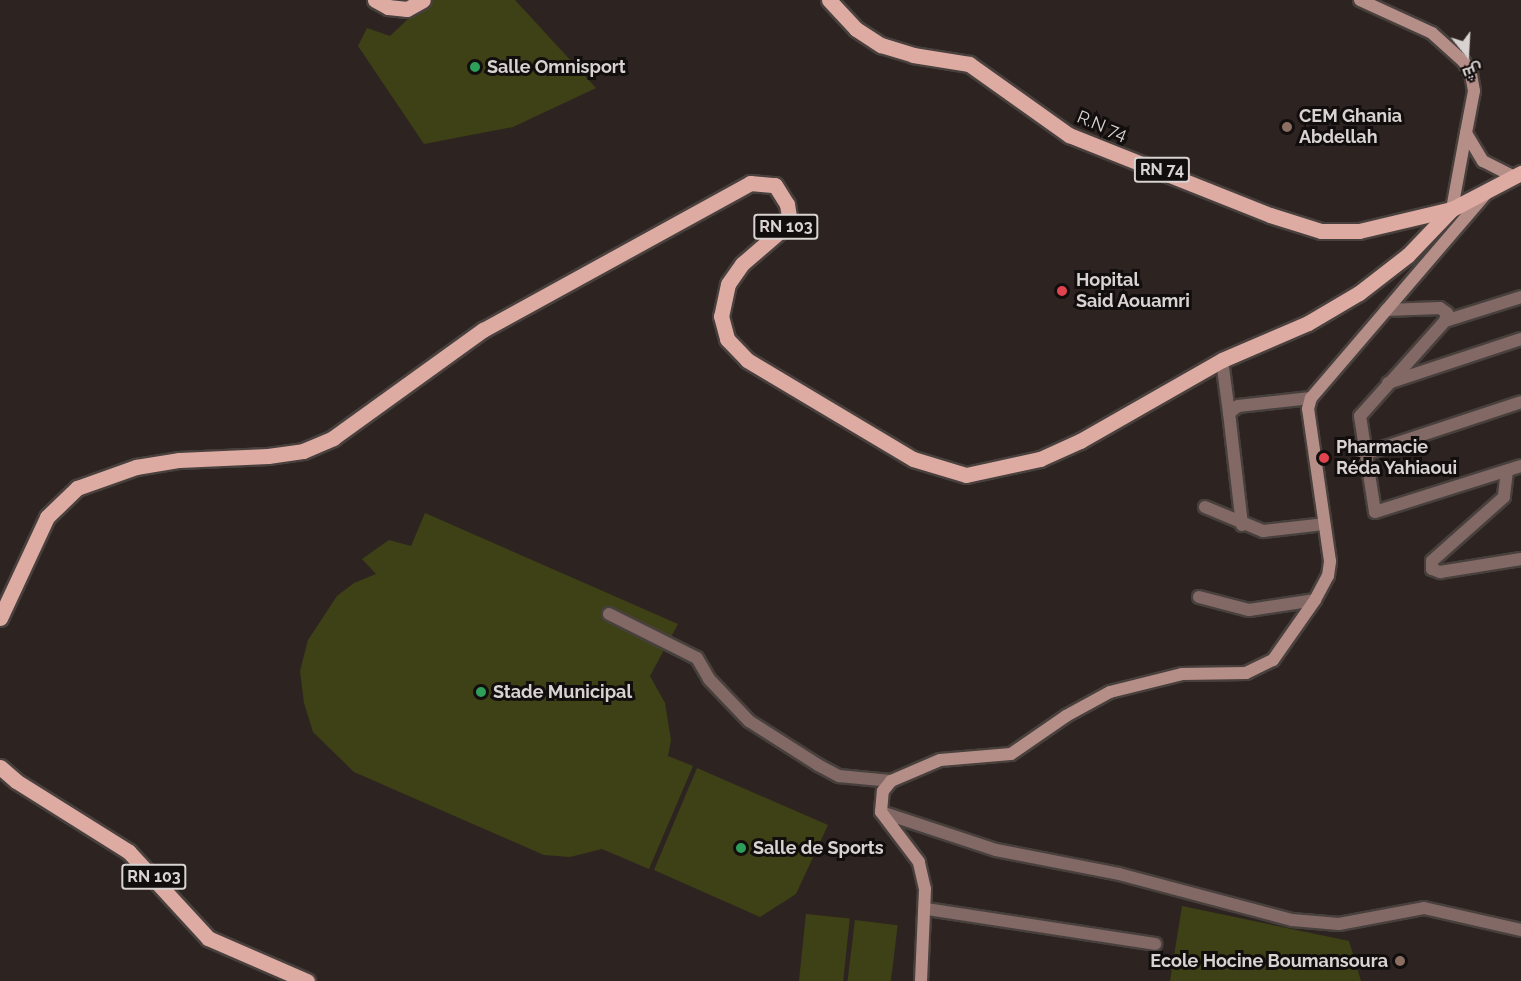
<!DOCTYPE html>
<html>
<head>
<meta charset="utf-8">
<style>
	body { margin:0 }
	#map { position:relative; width:1521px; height:981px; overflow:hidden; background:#2d2421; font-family:Raleway,Cairo,sans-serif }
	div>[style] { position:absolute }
	.green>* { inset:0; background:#3e4015; transform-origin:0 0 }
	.roads { filter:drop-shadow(2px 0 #48403d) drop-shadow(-2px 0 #48403d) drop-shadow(0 2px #48403d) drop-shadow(0 -2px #48403d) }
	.street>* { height:12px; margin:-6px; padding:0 6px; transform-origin:6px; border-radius:6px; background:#826965 }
	.secondary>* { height:12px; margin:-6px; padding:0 6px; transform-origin:6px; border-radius:6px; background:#b68e88 }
	.primary>* { height:15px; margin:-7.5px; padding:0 7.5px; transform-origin:7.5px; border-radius:7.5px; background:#deaba3 }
	.dots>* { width:16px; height:16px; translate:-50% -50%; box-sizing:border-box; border:3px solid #120e0d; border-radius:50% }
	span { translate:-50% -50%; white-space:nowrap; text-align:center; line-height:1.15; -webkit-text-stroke:6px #120e0d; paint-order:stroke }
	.shield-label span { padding:2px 4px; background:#120e0d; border:2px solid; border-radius:4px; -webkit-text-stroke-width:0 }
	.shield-label { font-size:16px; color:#d8d2d0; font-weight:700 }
	.poi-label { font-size:18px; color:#d8d2d0; font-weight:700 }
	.left { translate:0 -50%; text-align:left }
	.right { translate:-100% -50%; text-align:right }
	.street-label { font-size:18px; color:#d8d2d0 }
	.north { position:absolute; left:1437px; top:24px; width:60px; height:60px; -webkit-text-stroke:4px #120e0d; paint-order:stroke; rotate:162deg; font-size:16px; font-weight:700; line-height:24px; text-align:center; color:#d8d2d0 }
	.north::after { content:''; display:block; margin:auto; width:21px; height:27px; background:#d8d2d0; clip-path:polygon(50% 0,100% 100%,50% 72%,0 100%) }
</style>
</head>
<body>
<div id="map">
	<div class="green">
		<i style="clip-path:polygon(428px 0,515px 0,596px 88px,513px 127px,424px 144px,358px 46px,367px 28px,390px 36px)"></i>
		<i style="clip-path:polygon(425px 513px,678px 624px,650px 676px,665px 703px,671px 740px,668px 756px,693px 766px,649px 869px,602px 849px,570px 857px,544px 855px,354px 772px,313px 732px,304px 703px,300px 671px,308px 640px,337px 596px,354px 583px,376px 574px,362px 559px,389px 540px,411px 546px)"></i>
		<i style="clip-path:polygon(697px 768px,828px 825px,796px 894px,760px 917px,654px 870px)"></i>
		<i style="clip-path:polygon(1182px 906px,1349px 941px,1361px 981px,1170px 981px)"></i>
		<i style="left:806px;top:914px;width:44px;height:68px;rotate:6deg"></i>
		<i style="left:855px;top:920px;width:43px;height:62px;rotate:7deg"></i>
	</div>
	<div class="roads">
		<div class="street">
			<i style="left:1386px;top:310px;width:54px;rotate:-2.1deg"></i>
			<i style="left:1440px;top:308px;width:9px;rotate:36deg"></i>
			<i style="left:1447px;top:313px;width:8px;rotate:104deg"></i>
			<i style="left:1445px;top:321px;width:127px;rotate:131.8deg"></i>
			<i style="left:1360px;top:416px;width:97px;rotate:81.1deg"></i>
			<i style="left:1375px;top:512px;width:153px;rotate:-17.5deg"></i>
			<i style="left:1445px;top:321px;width:80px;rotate:-17.5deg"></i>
			<i style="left:1222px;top:360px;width:53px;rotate:82.5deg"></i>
			<i style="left:1388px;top:383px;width:140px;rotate:-18.3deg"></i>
			<i style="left:1364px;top:454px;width:165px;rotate:-18.3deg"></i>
			<i style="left:1507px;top:471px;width:26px;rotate:97deg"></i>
			<i style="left:1504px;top:497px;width:96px;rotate:138.4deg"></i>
			<i style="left:1432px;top:561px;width:8px;rotate:90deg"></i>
			<i style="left:1432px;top:569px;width:9px;rotate:21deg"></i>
			<i style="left:1440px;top:572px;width:82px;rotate:-9.1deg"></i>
			<i style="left:1205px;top:507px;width:63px;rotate:22.5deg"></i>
			<i style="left:1263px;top:531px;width:61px;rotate:-6.5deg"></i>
			<i style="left:1242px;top:525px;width:113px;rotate:-96.6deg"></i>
			<i style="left:1229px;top:413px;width:11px;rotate:-38deg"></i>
			<i style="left:1238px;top:406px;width:73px;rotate:-6.3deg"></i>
			<i style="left:1199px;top:597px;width:52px;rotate:14.6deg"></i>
			<i style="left:1249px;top:610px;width:67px;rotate:-8.6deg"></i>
			<i style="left:609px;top:614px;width:98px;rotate:26.6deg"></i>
			<i style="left:697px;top:658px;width:24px;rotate:60deg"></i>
			<i style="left:709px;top:679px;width:58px;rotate:46.4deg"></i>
			<i style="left:749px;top:721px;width:82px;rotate:32.5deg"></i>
			<i style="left:818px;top:765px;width:24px;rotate:28deg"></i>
			<i style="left:839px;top:776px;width:52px;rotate:5.5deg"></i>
			<i style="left:881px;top:812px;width:121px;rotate:18.3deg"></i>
			<i style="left:996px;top:850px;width:125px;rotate:11deg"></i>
			<i style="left:1119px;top:874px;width:179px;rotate:14.9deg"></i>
			<i style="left:1292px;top:920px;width:47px;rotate:4.9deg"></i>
			<i style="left:1339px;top:924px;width:86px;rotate:-10.7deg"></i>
			<i style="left:1424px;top:908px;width:99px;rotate:12.8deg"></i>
			<i style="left:927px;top:909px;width:231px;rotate:8.7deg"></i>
		</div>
		<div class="secondary">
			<i style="left:1360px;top:0;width:79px;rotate:24.6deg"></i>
			<i style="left:1432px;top:33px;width:43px;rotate:42.2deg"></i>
			<i style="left:1464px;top:62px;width:14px;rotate:60deg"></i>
			<i style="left:1471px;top:74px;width:17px;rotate:80deg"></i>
			<i style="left:1474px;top:91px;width:43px;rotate:100.8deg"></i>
			<i style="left:1452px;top:209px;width:77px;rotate:-79.6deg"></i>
			<i style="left:1466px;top:133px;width:33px;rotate:59deg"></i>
			<i style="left:1483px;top:161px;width:35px;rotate:27deg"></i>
			<i style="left:921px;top:981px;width:92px;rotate:-87.5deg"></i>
			<i style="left:925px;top:889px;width:28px;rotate:-103deg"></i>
			<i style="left:919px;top:862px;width:63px;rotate:-127.2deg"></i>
			<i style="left:881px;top:812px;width:21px;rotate:-85deg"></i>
			<i style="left:883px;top:791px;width:13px;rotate:-51deg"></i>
			<i style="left:891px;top:781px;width:53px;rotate:-23.2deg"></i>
			<i style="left:940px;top:760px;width:71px;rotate:-4.8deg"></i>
			<i style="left:1011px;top:754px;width:67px;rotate:-34.6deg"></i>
			<i style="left:1066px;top:716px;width:50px;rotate:-28.6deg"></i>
			<i style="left:1110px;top:692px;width:74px;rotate:-14deg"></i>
			<i style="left:1182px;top:674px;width:64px;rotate:-0.9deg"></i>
			<i style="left:1246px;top:673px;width:30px;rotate:-26deg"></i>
			<i style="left:1273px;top:660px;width:73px;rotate:-55deg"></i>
			<i style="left:1315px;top:600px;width:27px;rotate:-62deg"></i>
			<i style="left:1328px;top:576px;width:15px;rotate:-82deg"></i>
			<i style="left:1330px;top:561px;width:154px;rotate:-98.2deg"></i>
			<i style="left:1308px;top:409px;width:11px;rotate:-75deg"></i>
			<i style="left:1311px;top:398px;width:270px;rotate:-49.4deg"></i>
		</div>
		<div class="primary">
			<i style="left:375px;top:0;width:15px;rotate:28deg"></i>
			<i style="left:388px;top:7px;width:19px;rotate:6deg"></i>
			<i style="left:407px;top:9px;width:18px;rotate:-29deg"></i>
			<i style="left:829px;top:0;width:40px;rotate:47deg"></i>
			<i style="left:856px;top:29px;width:30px;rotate:33deg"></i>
			<i style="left:881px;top:45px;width:34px;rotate:17deg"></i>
			<i style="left:913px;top:55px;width:57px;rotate:9.1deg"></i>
			<i style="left:969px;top:64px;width:123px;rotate:35.4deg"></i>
			<i style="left:1069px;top:135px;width:216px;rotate:21.7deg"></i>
			<i style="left:1270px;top:215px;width:53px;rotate:17.4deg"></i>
			<i style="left:1321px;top:231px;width:38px"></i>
			<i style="left:1359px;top:231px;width:96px;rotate:-13.3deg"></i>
			<i style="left:1452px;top:209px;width:78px;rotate:-27.6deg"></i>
			<i style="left:0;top:618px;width:111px;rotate:-65deg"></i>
			<i style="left:47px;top:517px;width:42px;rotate:-44deg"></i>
			<i style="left:77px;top:488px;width:63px;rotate:-19.6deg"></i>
			<i style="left:136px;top:467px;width:44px;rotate:-9.2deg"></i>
			<i style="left:179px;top:460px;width:89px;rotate:-2.6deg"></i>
			<i style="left:268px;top:456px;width:35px;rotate:-8deg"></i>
			<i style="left:303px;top:451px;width:33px;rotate:-23deg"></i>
			<i style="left:333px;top:438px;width:185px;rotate:-35.8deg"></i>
			<i style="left:483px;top:330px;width:305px;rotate:-28.8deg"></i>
			<i style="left:750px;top:183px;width:25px;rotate:5deg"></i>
			<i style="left:775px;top:185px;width:22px;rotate:58deg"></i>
			<i style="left:787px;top:204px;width:13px;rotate:81deg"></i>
			<i style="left:789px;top:217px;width:9px;rotate:108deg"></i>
			<i style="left:786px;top:226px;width:58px;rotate:139.2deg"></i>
			<i style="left:742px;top:264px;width:24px;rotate:125deg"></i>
			<i style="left:728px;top:284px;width:33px;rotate:102deg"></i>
			<i style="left:721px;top:316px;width:24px;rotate:75deg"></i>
			<i style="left:727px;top:339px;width:29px;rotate:46deg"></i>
			<i style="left:747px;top:360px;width:193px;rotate:30.8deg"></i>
			<i style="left:913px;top:459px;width:55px;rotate:16.8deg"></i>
			<i style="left:966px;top:475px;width:76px;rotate:-12.2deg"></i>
			<i style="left:1040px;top:459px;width:44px;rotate:-24.2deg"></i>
			<i style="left:1080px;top:441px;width:163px;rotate:-29.7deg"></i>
			<i style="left:1222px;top:360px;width:94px;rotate:-23.3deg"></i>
			<i style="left:1308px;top:323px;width:59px;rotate:-30.5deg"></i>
			<i style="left:1359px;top:293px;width:62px;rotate:-37.8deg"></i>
			<i style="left:1408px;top:255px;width:64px;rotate:-46.3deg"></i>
			<i style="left:0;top:767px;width:21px;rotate:41deg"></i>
			<i style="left:16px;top:781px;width:133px;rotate:32.1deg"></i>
			<i style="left:129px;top:852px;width:117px;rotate:47.4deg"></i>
			<i style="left:208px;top:938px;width:108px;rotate:23.5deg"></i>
		</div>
	</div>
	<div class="dots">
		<i style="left:475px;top:67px;background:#2e9e5b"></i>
		<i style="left:1287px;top:127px;background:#8d6e63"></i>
		<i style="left:1062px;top:291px;background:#e0444e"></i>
		<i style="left:1324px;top:458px;background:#e0444e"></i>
		<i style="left:481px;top:692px;background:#2e9e5b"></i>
		<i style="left:741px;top:848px;background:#2e9e5b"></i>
		<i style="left:1400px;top:961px;background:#8d6e63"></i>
	</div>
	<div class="shield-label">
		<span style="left:1162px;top:170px">RN 74</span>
		<span style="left:786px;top:227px">RN 103</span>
		<span style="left:154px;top:877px">RN 103</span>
	</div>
	<div class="poi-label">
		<span class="left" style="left:487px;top:67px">Salle Omnisport</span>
		<span class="left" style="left:1299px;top:127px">CEM Ghania<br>Abdellah</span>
		<span class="left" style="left:1076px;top:291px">Hopital<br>Said Aouamri</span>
		<span class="left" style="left:1336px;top:458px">Pharmacie<br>Réda Yahiaoui</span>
		<span class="left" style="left:493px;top:692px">Stade Municipal</span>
		<span class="left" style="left:753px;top:848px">Salle de Sports</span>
		<span class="right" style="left:1388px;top:961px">Ecole Hocine Boumansoura</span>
	</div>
	<div class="street-label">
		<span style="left:1102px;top:126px;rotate:22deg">R.N 74</span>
	</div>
	<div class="north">ش</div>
</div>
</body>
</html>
